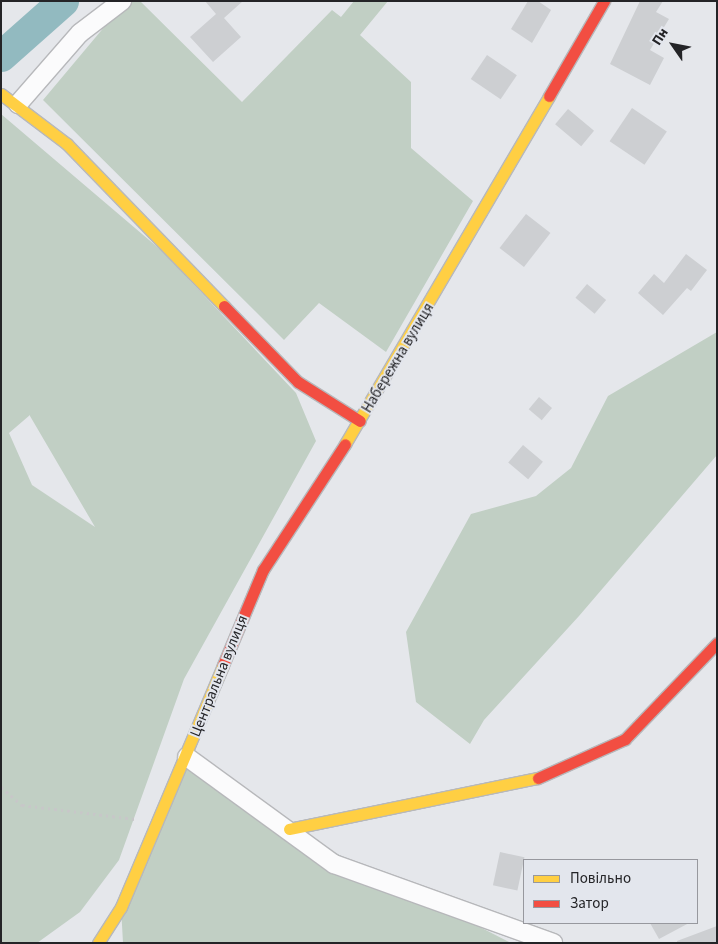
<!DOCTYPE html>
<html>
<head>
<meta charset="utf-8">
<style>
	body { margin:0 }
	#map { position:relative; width:718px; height:944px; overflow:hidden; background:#e5e7eb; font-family:"Source Sans 3",sans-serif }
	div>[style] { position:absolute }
	.green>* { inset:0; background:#c1cfc4 }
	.river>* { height:31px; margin:-15.5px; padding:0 15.5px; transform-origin:15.5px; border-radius:15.5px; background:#92bac0 }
	.building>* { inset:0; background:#cdcfd2; transform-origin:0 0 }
	.path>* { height:3px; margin-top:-1.5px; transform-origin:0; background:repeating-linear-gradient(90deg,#c7c7c8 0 2.5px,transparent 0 6.5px) }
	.roads { filter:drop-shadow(1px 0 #b7b8bb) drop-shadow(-1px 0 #b7b8bb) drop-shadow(0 1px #b7b8bb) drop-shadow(0 -1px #b7b8bb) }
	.street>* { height:18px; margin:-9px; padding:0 9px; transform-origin:9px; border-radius:9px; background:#fbfbfc }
	.slow>* { height:11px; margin:-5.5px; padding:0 5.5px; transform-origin:5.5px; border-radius:5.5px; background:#ffcf43 }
	.jam>* { height:11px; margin:-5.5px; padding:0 5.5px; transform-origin:5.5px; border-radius:5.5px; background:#f24e42 }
	span { translate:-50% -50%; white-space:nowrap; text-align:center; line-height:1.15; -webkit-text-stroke:4px #e3e6ed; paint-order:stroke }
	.street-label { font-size:15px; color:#242427 }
	.frame { position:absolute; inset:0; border:2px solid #242427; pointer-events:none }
	.legend { position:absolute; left:523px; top:859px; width:175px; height:65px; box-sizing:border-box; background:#e3e6ed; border:1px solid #97989e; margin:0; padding:6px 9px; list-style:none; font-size:15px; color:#242427 }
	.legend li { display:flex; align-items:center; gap:10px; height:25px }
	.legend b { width:25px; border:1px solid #97989e }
	.north { position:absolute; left:648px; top:20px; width:50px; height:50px; -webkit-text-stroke:4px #e3e6ed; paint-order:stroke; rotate:303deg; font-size:14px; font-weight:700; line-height:20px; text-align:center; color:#242427 }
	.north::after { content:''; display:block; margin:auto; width:18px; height:22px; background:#242427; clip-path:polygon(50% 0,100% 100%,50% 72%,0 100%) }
</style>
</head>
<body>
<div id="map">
	<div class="green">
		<i style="clip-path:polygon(126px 1px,140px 1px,242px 102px,332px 10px,341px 17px,354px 1px,388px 1px,360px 35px,411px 82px,411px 148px,473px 201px,386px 352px,319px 303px,284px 340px,43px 100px)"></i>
		<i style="clip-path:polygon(evenodd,1px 114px,162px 251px,296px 393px,316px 441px,184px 679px,119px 860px,80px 912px,37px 943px,1px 943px,1px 114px,30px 415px,30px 416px,95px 527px,32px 485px,9px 433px,30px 415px)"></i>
		<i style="clip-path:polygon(717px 332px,717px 455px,579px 616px,484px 720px,470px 744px,416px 702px,406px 632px,471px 514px,536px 496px,571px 468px,608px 396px)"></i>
		<i style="clip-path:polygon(187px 757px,289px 829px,511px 943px,123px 943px,121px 907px)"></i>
	</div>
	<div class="river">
		<i style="left:1px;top:56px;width:83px;rotate:-41.6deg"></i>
	</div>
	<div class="building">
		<i style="clip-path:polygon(205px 1px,243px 1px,224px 18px,241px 37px,213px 62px,190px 37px,216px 14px)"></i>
		<i style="clip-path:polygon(528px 1px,538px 1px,551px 10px,532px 43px,511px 29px)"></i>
		<i style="clip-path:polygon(640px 1px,663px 1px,656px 12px,669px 19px,650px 50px,664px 58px,650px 85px,610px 64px)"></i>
		<i style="left:487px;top:55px;width:36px;height:29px;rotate:34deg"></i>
		<i style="left:632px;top:108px;width:42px;height:40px;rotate:34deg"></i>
		<i style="left:568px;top:109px;width:34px;height:20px;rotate:40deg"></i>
		<i style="left:526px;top:214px;width:31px;height:43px;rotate:38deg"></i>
		<i style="clip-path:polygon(686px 254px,707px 270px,691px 291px,687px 288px,663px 315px,638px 293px,654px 274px,664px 283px)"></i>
		<i style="left:587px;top:284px;width:25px;height:18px;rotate:40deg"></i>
		<i style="left:539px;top:397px;width:17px;height:16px;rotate:40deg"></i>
		<i style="left:523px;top:445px;width:26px;height:23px;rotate:40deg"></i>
		<i style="left:500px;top:852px;width:25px;height:34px;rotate:12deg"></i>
		<i style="clip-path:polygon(650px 923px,689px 923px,659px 939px)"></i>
		<i style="clip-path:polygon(717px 926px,717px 943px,677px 943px,677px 941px)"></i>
	</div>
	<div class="path">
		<i style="left:1px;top:787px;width:28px;rotate:41deg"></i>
		<i style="left:22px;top:805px;width:114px;rotate:7.1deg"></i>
	</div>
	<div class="roads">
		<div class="street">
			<i style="left:18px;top:104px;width:94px;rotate:-48.9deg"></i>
			<i style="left:80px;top:33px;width:53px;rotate:-37.3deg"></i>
			<i style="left:187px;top:757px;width:182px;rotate:36.1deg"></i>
			<i style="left:334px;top:864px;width:233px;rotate:19.8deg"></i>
		</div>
		<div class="slow">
			<i style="left:1px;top:94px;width:83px;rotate:37.1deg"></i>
			<i style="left:67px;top:144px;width:226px;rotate:45.9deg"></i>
			<i style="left:345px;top:444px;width:403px;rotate:-59.6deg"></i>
			<i style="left:289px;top:829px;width:254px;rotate:-11.6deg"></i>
			<i style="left:98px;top:943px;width:43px;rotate:-57.4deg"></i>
			<i style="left:121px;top:907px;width:263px;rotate:-67.1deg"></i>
		</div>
		<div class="jam">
			<i style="left:549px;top:96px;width:110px;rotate:-59.9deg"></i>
			<i style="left:224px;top:306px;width:106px;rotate:45.8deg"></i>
			<i style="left:298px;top:382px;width:73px;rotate:32.2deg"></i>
			<i style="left:223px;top:665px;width:103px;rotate:-67.2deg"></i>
			<i style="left:263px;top:570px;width:150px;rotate:-56.9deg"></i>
			<i style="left:538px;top:778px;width:95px;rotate:-24.1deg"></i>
			<i style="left:625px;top:739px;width:133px;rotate:-46.2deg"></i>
		</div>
	</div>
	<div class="street-label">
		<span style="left:398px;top:358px;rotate:-59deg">Набережна вулиця</span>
		<span style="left:219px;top:676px;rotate:-68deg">Центральна вулиця</span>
	</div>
	<div class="frame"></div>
	<ul class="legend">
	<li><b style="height:6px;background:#ffcf43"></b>Повільно</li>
	<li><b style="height:6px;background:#f24e42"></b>Затор</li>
	</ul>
	<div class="north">Пн</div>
</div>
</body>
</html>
